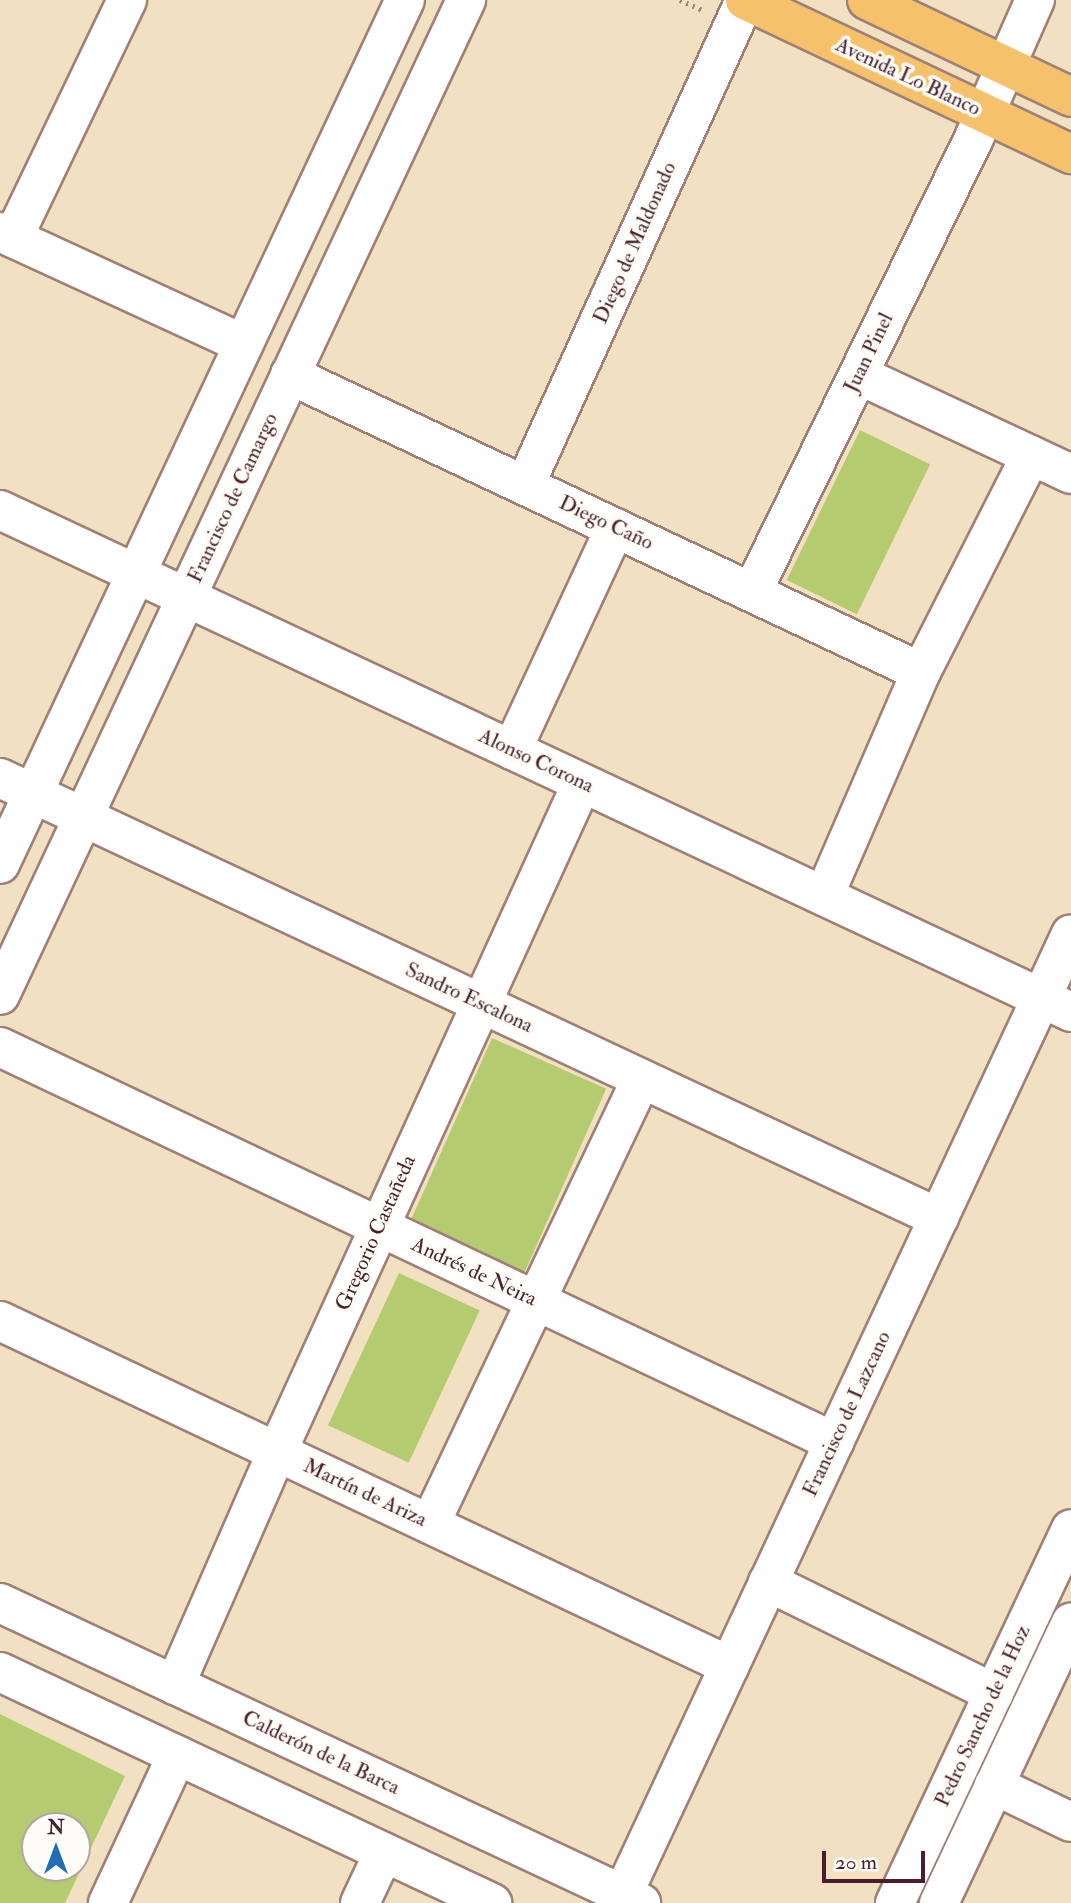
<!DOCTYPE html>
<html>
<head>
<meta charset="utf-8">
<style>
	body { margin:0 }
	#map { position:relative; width:1071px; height:1903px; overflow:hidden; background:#f2e0c2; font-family:"IM FELL Double Pica",serif }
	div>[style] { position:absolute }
	.green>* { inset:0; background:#b5cb6f; transform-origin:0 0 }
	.path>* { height:4.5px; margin-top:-2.25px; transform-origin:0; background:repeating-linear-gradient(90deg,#9e8076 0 2px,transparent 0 7px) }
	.roads { filter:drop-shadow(2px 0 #9e8076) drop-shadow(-2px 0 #9e8076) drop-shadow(0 2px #9e8076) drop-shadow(0 -2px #9e8076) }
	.minor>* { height:38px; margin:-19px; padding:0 19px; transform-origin:19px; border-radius:19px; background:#fff }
	.tertiary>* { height:38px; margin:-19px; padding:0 19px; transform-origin:19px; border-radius:19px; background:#fff }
	.primary>* { height:38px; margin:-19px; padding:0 19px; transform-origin:19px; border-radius:19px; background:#f5c16b }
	span { translate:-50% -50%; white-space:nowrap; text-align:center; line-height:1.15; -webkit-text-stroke:7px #fdfcf7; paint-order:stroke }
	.street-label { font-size:21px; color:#4a1f2b }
	.north { position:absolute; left:21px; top:1812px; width:70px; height:70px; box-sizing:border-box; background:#fdfcf7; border:2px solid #b5a4a5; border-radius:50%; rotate:0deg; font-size:19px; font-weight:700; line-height:28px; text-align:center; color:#4a1f2b }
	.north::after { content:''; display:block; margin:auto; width:24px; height:32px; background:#1f6fb2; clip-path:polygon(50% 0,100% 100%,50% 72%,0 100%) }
	.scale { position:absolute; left:822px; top:1851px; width:103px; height:32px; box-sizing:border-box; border:4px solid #4a1f2b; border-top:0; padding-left:9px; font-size:21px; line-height:24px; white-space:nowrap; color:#4a1f2b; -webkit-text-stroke:5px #fdfcf7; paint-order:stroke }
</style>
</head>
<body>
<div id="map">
	<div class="green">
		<i style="left:860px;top:430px;width:78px;height:167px;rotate:26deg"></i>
		<i style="left:492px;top:1038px;width:125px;height:210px;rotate:24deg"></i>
		<i style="left:399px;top:1273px;width:89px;height:168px;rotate:25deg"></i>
		<i style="clip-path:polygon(evenodd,0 1714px,125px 1776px,65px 1903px,0 1903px,0 1714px,35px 1826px,77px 1826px,77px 1868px,35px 1868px,35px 1826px)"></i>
	</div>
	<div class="path">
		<i style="left:680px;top:0;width:24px;rotate:24deg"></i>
	</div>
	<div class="roads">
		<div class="minor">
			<i style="left:0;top:232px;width:268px;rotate:24.7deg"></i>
			<i style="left:13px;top:238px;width:264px;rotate:-64.4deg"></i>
			<i style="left:290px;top:375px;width:697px;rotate:25.21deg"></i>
			<i style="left:859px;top:375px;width:234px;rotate:25deg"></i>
			<i style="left:525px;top:485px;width:533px;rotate:-65.6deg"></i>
			<i style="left:0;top:510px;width:1183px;rotate:25.11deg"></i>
			<i style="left:752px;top:592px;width:505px;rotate:-63.94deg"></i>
			<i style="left:974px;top:138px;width:151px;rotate:-66.2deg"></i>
			<i style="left:512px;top:750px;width:245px;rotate:-65.1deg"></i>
			<i style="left:0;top:778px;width:1037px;rotate:25.11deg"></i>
			<i style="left:824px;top:896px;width:244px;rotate:-66.6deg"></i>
			<i style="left:921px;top:672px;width:243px;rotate:-63.1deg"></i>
			<i style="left:0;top:1047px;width:923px;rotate:25.34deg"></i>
			<i style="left:0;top:1321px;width:807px;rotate:25.3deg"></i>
			<i style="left:430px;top:1524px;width:492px;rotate:-64.6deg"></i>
			<i style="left:768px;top:1582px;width:252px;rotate:26.2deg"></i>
			<i style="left:175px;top:1685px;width:254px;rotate:-66.4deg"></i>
			<i style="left:277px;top:1452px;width:735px;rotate:-65.49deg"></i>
			<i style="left:994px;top:1785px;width:85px;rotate:25.7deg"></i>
			<i style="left:623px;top:1894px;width:1059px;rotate:-64.98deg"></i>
			<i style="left:108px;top:1903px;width:163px;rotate:-65deg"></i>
			<i style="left:360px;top:1903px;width:56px;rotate:-64.8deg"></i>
		</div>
		<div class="tertiary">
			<i style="left:0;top:864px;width:954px;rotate:-64.89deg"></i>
			<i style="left:0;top:995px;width:1099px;rotate:-64.9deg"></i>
			<i style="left:0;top:1603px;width:708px;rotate:25.08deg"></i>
			<i style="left:0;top:1672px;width:544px;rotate:25.15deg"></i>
			<i style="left:895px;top:1903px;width:413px;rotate:-64.8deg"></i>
			<i style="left:939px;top:1903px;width:310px;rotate:-64.8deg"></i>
		</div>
		<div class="primary">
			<i style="left:745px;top:0;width:361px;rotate:25.3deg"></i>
			<i style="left:867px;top:0;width:226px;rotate:25.4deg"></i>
		</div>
	</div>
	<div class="street-label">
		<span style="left:908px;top:77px;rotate:25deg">Avenida Lo Blanco</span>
		<span style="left:635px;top:243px;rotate:-66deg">Diego de Maldonado</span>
		<span style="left:869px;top:353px;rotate:-64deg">Juan Pinel</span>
		<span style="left:233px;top:498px;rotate:-65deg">Francisco de Camargo</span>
		<span style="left:606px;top:523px;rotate:25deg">Diego Caño</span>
		<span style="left:536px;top:761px;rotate:25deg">Alonso Corona</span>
		<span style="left:469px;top:998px;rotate:25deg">Sandro Escalona</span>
		<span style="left:376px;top:1233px;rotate:-66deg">Gregorio Castañeda</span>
		<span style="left:474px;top:1272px;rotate:25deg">Andrés de Neira</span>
		<span style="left:847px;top:1414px;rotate:-65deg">Francisco de Lazcano</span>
		<span style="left:365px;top:1493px;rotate:25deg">Martín de Ariza</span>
		<span style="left:983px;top:1716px;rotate:-65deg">Pedro Sancho de la Hoz</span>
		<span style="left:321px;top:1753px;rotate:25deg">Calderón de la Barca</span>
	</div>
	<div class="north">N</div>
	<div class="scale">20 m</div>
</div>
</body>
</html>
